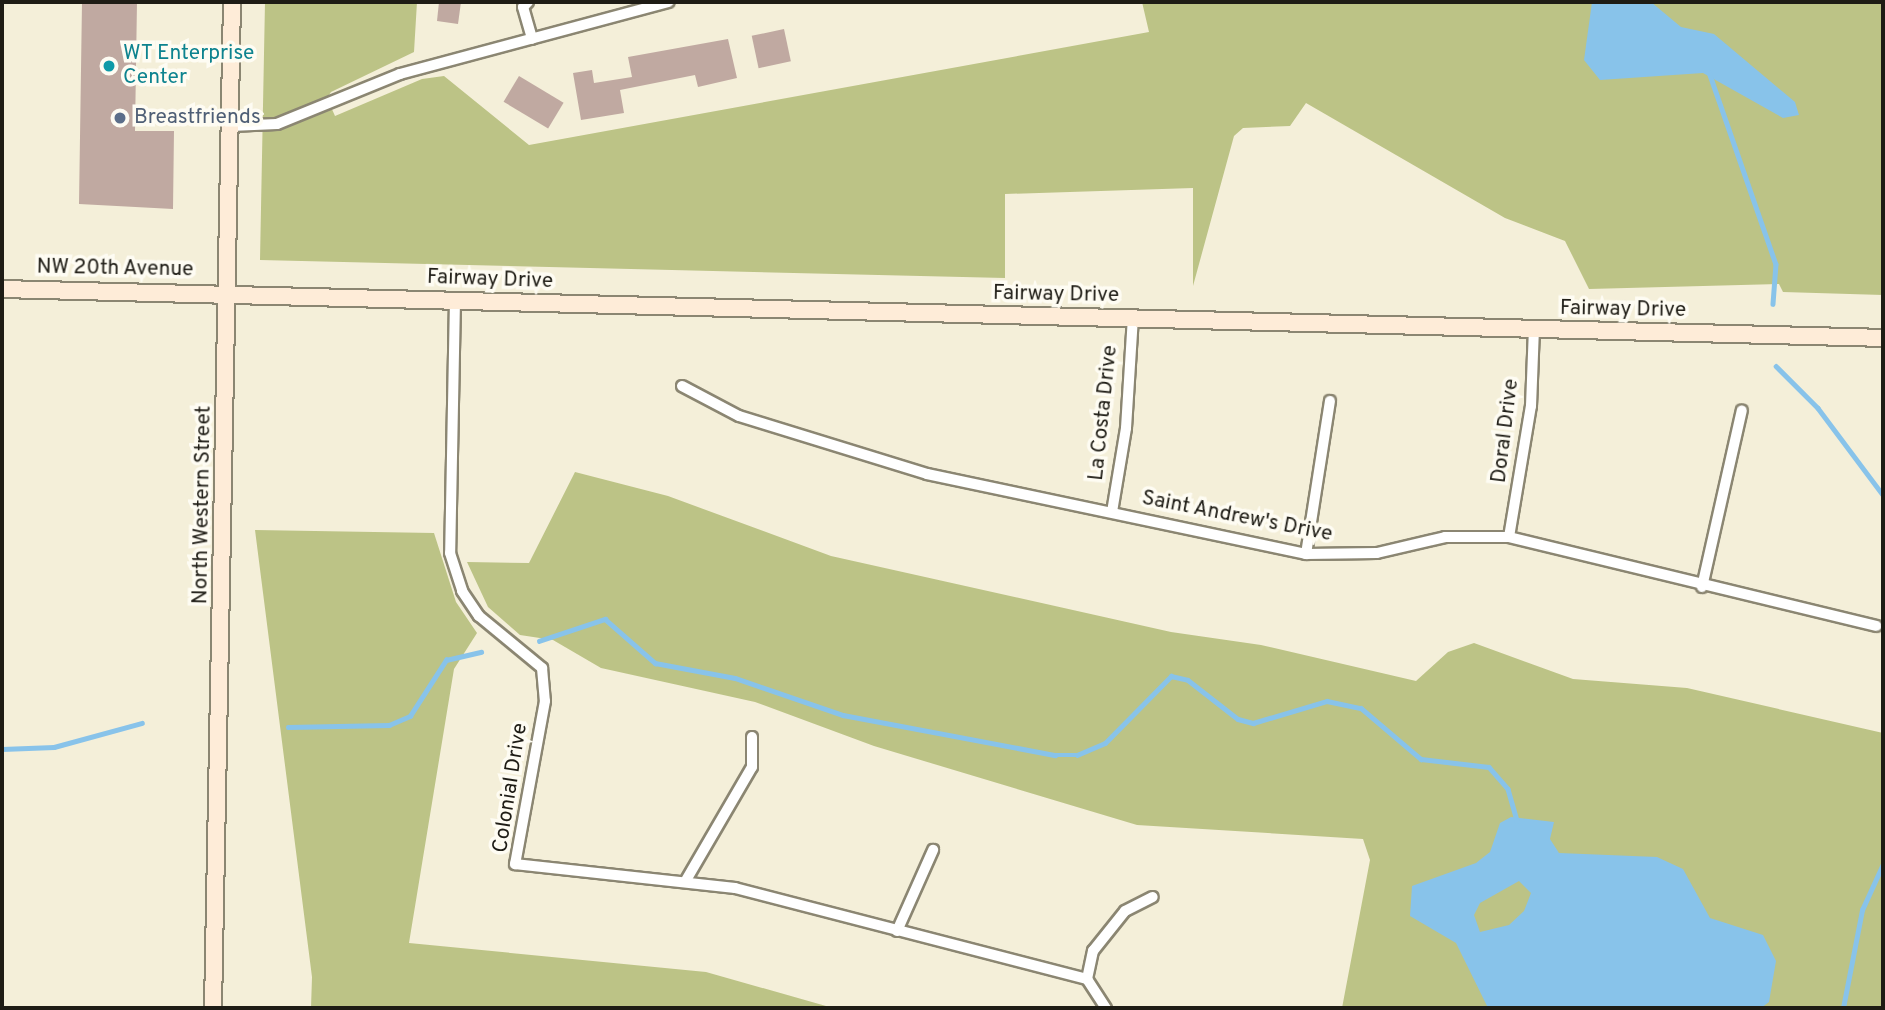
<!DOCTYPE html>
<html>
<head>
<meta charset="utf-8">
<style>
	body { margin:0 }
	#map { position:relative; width:1885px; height:1010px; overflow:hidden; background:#f4efd9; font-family:Overpass,sans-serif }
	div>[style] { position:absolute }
	.green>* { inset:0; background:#bcc386 }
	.water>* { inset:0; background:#88c3ea }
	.stream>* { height:4.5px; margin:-2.25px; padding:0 2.25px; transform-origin:2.25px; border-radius:2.25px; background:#88c3ea }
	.building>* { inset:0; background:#c0a9a1; transform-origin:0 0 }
	.roads { filter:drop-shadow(2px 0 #8b8672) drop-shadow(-2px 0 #8b8672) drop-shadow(0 2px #8b8672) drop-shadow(0 -2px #8b8672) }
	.street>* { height:10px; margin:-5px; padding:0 5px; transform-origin:5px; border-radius:5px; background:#fff }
	.secondary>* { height:16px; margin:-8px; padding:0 8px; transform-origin:8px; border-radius:8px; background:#feecd8 }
	.dots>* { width:19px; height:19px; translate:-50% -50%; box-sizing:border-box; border:4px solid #fefcf3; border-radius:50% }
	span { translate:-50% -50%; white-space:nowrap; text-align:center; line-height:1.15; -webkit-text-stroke:7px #fefcf3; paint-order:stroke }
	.culture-label { font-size:21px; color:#0d838f }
	.left { translate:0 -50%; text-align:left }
	.service-label { font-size:21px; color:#4e5e75 }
	.street-label { font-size:21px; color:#1e1c15 }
	.frame { position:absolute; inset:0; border:4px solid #1e1c15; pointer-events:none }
</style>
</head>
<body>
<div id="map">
	<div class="green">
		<i style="clip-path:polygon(265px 2px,417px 2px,414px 52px,331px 92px,327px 98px,335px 116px,422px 79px,444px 76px,529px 145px,1149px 32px,1142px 2px,1883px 2px,1883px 295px,1783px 292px,1779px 284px,1589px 289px,1565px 241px,1505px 218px,1306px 103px,1290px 126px,1243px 128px,1234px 136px,1193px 286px,1193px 188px,1005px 194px,1005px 278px,260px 260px)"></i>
		<i style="clip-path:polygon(575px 472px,668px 496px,831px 556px,1171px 632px,1261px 645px,1416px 681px,1448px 652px,1474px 643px,1573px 679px,1687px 688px,1883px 733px,1883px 1008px,1342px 1008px,1370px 860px,1363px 839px,1137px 825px,874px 746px,755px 702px,601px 668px,553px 640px,520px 635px,488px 607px,467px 562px,529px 563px)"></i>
		<i style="clip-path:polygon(255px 530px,434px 533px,456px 602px,477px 633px,454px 669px,409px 943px,706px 972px,833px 1008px,311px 1008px,312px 977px)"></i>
	</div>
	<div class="water">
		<i style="clip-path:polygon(1592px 2px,1651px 2px,1681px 27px,1714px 34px,1795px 102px,1799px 115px,1783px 118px,1703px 73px,1600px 80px,1584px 60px)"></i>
		<i style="clip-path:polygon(evenodd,1511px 817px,1554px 822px,1550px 839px,1559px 853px,1657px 857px,1683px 869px,1710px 918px,1763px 935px,1776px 961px,1769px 1002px,1761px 1008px,1488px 1008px,1456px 943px,1410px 916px,1412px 886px,1476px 863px,1490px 852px,1500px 823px,1511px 817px,1519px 881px,1531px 893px,1524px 911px,1509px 925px,1480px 932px,1474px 915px,1480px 903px,1519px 881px)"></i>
	</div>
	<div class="stream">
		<i style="left:1709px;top:72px;width:203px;rotate:70.8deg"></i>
		<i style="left:1776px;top:264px;width:40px;rotate:94.3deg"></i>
		<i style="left:1776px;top:366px;width:59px;rotate:45deg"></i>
		<i style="left:1818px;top:408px;width:109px;rotate:53.2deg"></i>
		<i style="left:539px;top:641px;width:70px;rotate:-18.4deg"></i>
		<i style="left:605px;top:619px;width:67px;rotate:41.3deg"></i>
		<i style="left:655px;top:663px;width:81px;rotate:10.6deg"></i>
		<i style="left:735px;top:678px;width:114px;rotate:18.9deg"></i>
		<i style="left:843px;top:715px;width:216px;rotate:10.7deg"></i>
		<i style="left:1055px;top:755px;width:22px"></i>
		<i style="left:1077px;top:755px;width:30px;rotate:-23deg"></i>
		<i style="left:1105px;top:743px;width:94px;rotate:-45.4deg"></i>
		<i style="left:1171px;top:676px;width:17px;rotate:13deg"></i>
		<i style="left:1188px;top:680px;width:63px;rotate:38deg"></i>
		<i style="left:1238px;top:719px;width:16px;rotate:15deg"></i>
		<i style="left:1253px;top:723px;width:77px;rotate:-16.6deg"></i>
		<i style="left:1327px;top:701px;width:35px;rotate:12deg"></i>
		<i style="left:1361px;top:708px;width:79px;rotate:40.4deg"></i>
		<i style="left:1421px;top:759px;width:68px;rotate:6.7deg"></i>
		<i style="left:1489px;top:767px;width:29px;rotate:49deg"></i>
		<i style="left:1508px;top:789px;width:33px;rotate:74deg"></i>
		<i style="left:288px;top:727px;width:101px;rotate:-1.1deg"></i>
		<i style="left:389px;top:725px;width:23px;rotate:-23deg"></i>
		<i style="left:410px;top:716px;width:67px;rotate:-57.3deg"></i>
		<i style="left:446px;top:660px;width:36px;rotate:-13deg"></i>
		<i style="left:2px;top:749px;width:52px;rotate:-2.2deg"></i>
		<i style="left:54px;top:747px;width:91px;rotate:-15.3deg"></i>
		<i style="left:1843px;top:1008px;width:100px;rotate:-79deg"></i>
		<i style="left:1862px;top:910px;width:51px;rotate:-65.5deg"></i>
	</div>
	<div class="building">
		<i style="clip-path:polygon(82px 2px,137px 2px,135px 131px,174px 131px,173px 209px,79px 204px)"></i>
		<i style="clip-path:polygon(439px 2px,461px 2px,458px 24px,437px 21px)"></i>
		<i style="left:784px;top:29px;width:33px;height:33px;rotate:78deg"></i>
		<i style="clip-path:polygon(728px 39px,737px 78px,698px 87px,695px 75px,620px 90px,624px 113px,581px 120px,573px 73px,592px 70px,594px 83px,632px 77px,628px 57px)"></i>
		<i style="left:519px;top:76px;width:52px;height:30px;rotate:31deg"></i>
	</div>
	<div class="roads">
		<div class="street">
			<i style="left:528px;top:2px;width:7px;rotate:135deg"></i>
			<i style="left:523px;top:7px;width:33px;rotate:74deg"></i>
			<i style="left:231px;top:126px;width:46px;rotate:-2.5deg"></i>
			<i style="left:277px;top:124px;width:133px;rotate:-22.1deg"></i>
			<i style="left:400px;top:74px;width:278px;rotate:-15deg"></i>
			<i style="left:455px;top:300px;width:253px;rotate:91.1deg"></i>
			<i style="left:450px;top:553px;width:40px;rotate:72deg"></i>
			<i style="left:462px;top:591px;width:30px;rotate:56deg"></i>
			<i style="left:479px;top:616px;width:82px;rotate:39.5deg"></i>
			<i style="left:542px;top:668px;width:33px;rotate:85deg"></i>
			<i style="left:545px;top:701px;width:166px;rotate:100.4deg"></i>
			<i style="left:515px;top:864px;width:221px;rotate:6.2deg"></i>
			<i style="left:735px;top:888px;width:364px;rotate:14.5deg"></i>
			<i style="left:1087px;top:979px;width:35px;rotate:57deg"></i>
			<i style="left:682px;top:386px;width:64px;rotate:27.8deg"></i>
			<i style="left:739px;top:416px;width:197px;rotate:17.1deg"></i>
			<i style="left:927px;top:474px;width:387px;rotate:11.9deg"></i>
			<i style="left:1306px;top:554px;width:71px;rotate:-0.8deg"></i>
			<i style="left:1377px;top:553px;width:70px;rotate:-13.2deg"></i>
			<i style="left:1445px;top:537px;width:64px"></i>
			<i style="left:1509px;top:537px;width:378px;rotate:13.6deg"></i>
			<i style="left:1112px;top:512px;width:85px;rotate:-80.5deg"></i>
			<i style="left:1126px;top:428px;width:110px;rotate:-86.4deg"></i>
			<i style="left:1509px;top:537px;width:133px;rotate:-80.5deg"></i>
			<i style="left:1531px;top:406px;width:77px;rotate:-87.8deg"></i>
			<i style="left:1306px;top:554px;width:155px;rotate:-81.1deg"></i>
			<i style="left:1702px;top:587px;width:181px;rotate:-77.3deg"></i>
			<i style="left:685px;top:882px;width:133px;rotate:-59.8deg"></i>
			<i style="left:752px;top:767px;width:30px;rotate:-90deg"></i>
			<i style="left:897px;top:931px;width:89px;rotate:-66deg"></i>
			<i style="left:1087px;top:979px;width:29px;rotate:-78deg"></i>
			<i style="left:1093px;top:951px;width:51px;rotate:-51.3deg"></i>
			<i style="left:1125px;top:911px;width:31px;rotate:-27deg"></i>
		</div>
		<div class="secondary">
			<i style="left:2px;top:289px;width:1882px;rotate:1.49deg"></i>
			<i style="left:213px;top:1008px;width:1006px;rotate:-88.92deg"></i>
		</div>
	</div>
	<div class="dots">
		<i style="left:109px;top:66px;background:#0f9aa8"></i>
		<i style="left:120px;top:118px;background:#5c6f8a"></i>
	</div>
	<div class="culture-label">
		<span class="left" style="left:123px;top:66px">WT Enterprise<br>Center</span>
	</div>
	<div class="service-label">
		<span class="left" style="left:134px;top:118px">Breastfriends</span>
	</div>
	<div class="street-label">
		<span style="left:115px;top:269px;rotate:1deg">NW 20th Avenue</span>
		<span style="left:490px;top:280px;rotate:2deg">Fairway Drive</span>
		<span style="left:1056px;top:295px;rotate:1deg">Fairway Drive</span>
		<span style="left:1623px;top:310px;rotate:1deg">Fairway Drive</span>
		<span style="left:1104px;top:413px;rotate:-84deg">La Costa Drive</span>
		<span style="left:1506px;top:431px;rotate:-83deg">Doral Drive</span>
		<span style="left:203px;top:505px;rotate:-89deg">North Western Street</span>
		<span style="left:1237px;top:517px;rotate:11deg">Saint Andrew's Drive</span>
		<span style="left:511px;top:788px;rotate:-81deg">Colonial Drive</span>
	</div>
	<div class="frame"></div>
</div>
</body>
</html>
